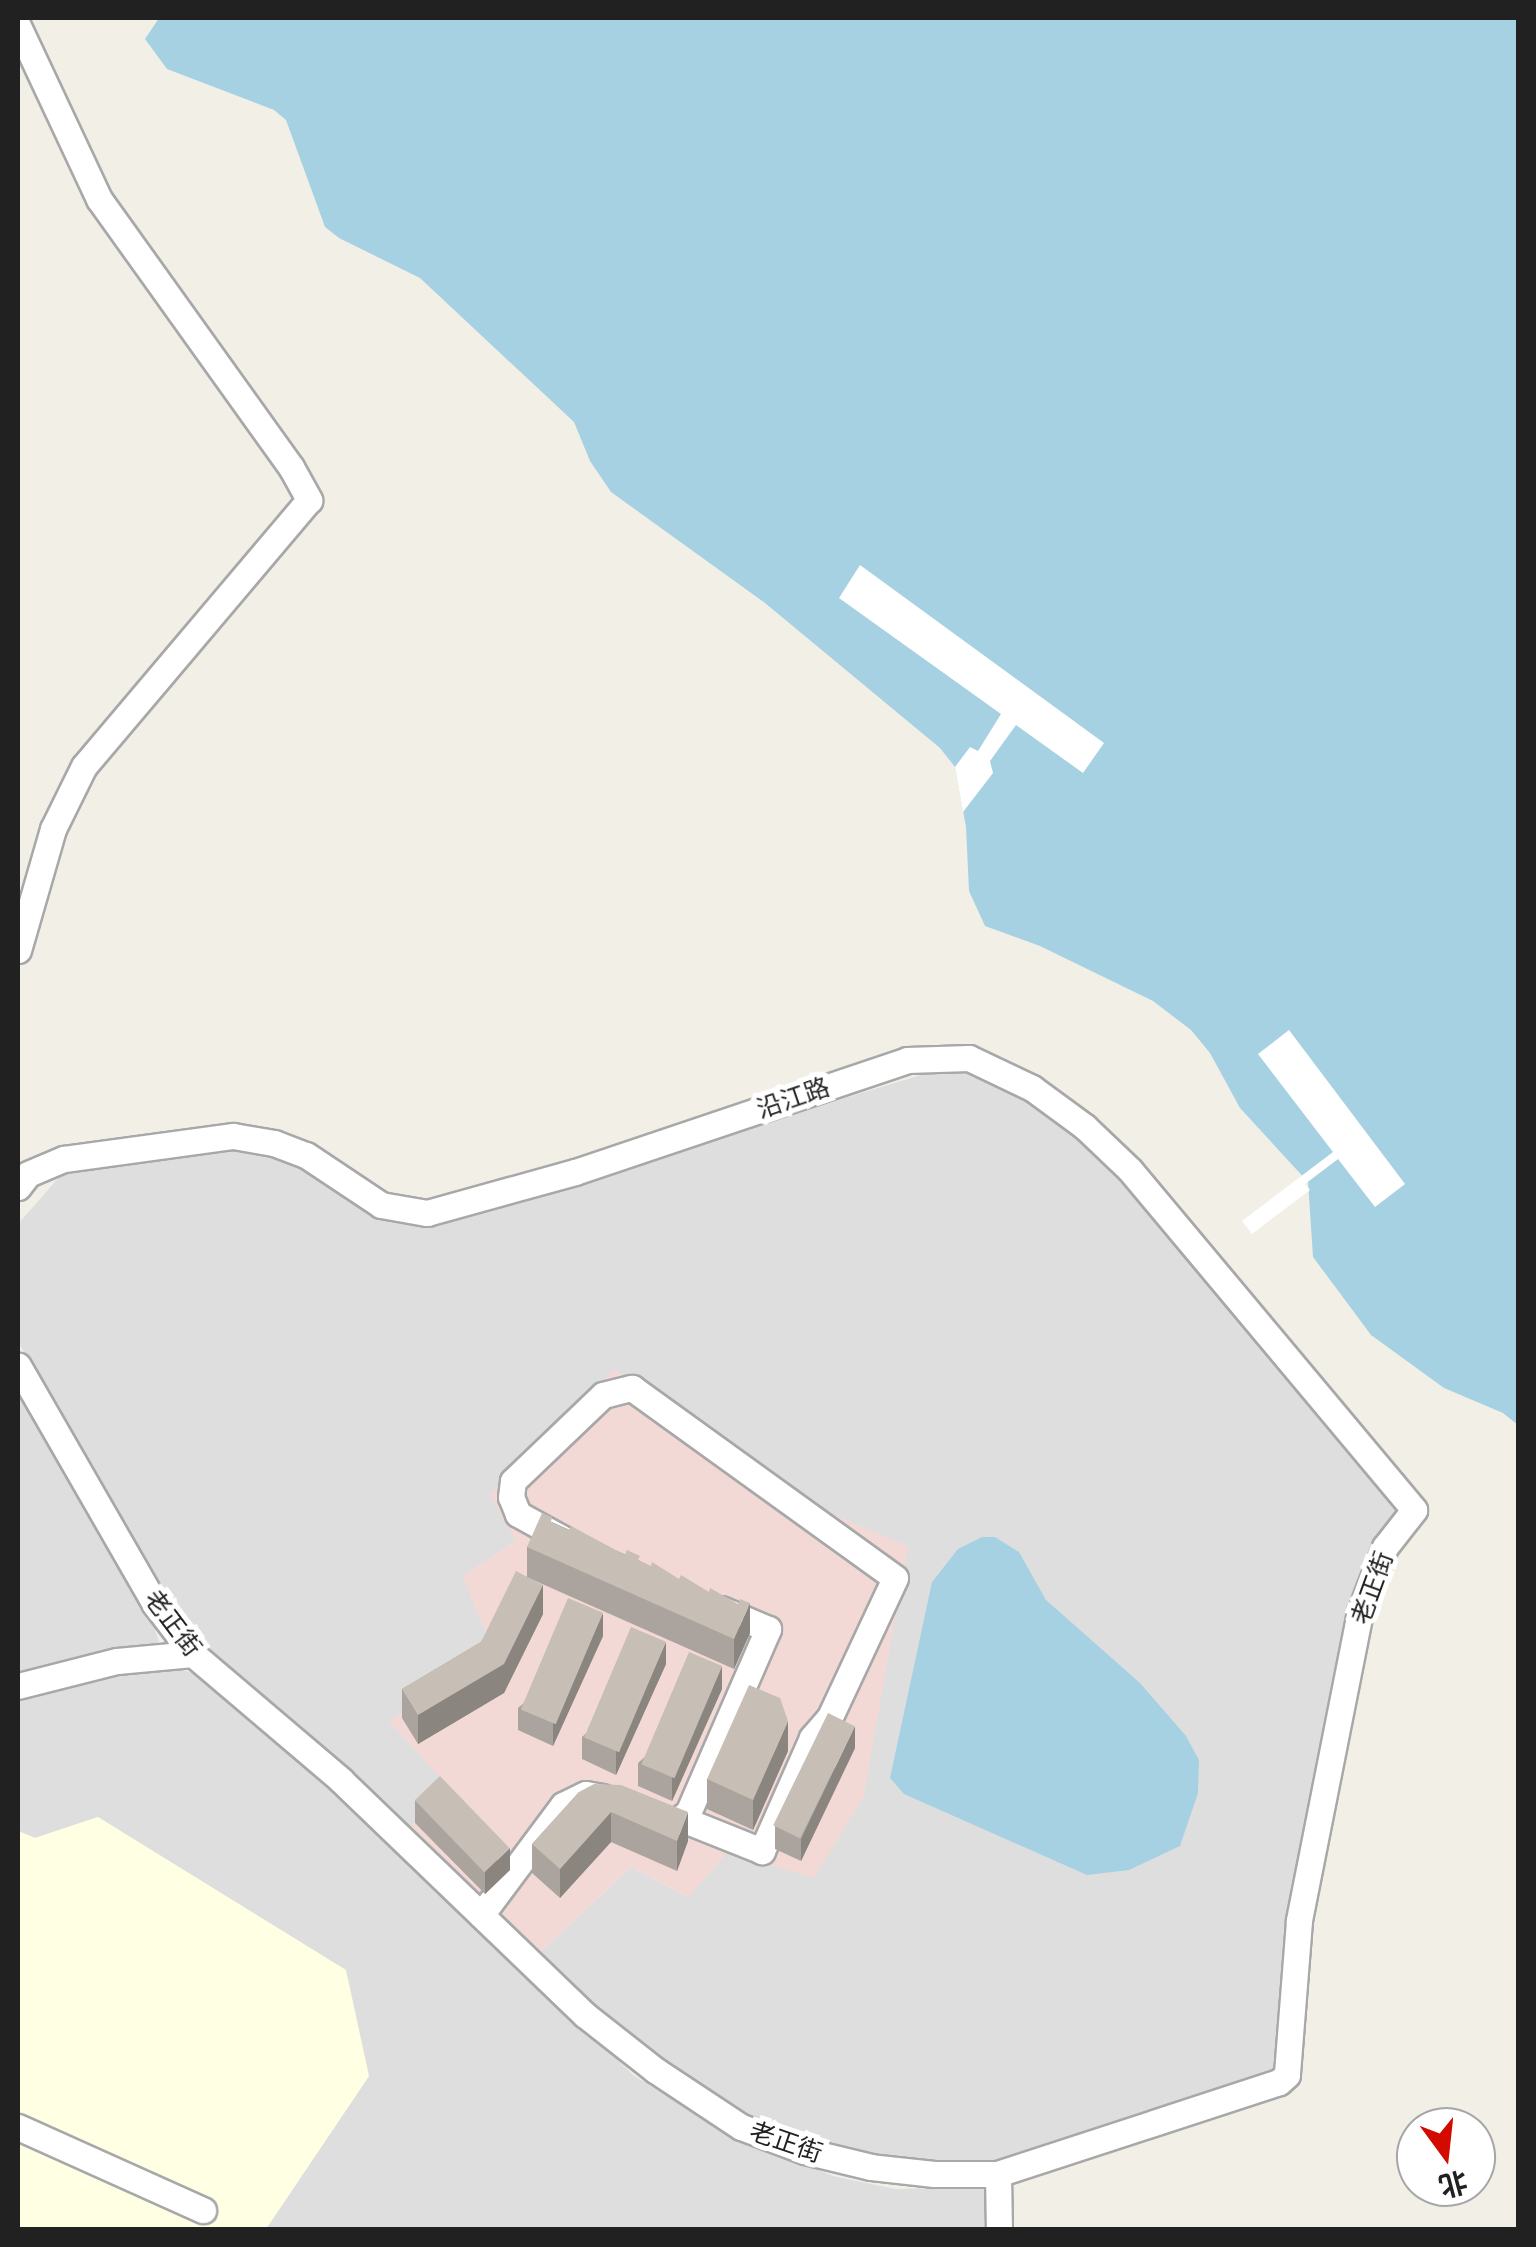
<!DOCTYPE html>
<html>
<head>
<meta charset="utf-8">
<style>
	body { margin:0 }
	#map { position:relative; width:1536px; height:2247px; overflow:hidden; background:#f2efe7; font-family:Montserrat,"Noto Sans SC",sans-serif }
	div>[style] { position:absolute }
	.residential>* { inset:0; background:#dfdede }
	.commercial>* { inset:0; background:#f3d9d6 }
	.education>* { inset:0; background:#feffe3 }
	.water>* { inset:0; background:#a6d1e2 }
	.pier>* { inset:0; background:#fff }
	.roads { filter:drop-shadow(2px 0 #a8a8a8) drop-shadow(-2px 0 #a8a8a8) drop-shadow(0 2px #a8a8a8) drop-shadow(0 -2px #a8a8a8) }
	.minor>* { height:25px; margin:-12.5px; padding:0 12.5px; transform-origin:12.5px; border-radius:12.5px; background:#fff }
	.wall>* { inset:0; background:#aba39d }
	.shaded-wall>* { inset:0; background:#8b857f }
	.building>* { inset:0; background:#c7beb6; transform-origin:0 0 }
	span { translate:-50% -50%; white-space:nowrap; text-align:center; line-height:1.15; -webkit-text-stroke:10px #fff; paint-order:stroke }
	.street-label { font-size:25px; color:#212121 }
	.frame { position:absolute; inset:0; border:20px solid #212121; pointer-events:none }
	.north { position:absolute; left:1396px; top:2107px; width:100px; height:100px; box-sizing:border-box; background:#fff; border:2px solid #a6a6a6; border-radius:50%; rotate:165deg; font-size:28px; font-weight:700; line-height:40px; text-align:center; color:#212121 }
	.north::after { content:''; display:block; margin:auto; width:35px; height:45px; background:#d20a00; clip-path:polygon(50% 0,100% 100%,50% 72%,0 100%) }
</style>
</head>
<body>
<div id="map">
	<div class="residential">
		<i style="clip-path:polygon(944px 1068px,978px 1075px,1033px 1101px,1110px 1167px,1402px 1510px,1369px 1558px,1275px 2070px,1009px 2163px,882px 2161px,771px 2125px,685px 2081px,537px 1955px,631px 1867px,689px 1897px,516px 1541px,463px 1576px,490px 1642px,448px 1786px,406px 1831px,192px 1640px,18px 1342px,18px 1224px,68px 1167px,221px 1147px,259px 1149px,445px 1219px)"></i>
		<i style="clip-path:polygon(18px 1391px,150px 1616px,161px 1647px,18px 1680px)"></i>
		<i style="clip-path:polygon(155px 1661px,195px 1674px,336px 1788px,633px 2075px,730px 2135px,833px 2176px,895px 2189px,991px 2187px,991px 2229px,266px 2229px,369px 2076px,98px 1817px,35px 1838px,18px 1831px,18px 1695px)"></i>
	</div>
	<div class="commercial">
		<i style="clip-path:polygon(614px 1369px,808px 1504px,908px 1546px,863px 1798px,814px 1878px,727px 1853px,689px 1897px,631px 1867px,537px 1955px,406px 1831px,447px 1785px,389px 1721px,479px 1666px,490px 1642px,462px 1576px,516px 1541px,490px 1495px)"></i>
	</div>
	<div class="education">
		<i style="clip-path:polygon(98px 1817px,346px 1970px,369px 2076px,266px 2229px,18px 2229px,18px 1831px,35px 1838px)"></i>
	</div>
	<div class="water">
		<i style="clip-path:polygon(159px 18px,1518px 18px,1518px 1425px,1503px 1413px,1444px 1388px,1371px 1335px,1313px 1257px,1308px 1182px,1240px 1108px,1210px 1053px,1191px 1030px,1153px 1001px,1040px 946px,985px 926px,969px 891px,966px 827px,955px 767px,940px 748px,765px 603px,611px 492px,590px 461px,574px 422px,420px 278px,339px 238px,325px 227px,286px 120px,274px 110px,167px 69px,145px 39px)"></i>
		<i style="clip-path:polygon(982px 1537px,995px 1537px,1019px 1552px,1046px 1600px,1140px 1683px,1186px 1736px,1199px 1760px,1198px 1793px,1180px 1846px,1129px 1870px,1087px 1875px,904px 1794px,890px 1778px,932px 1582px,958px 1549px)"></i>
	</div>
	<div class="pier">
		<i style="clip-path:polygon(860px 565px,1104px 743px,1083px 773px,1016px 725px,990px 761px,993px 773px,963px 812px,955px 767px,970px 747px,978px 751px,1001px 714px,839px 598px)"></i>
		<i style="clip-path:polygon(1289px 1030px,1405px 1184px,1375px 1207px,1338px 1159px,1305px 1184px,1310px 1190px,1252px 1234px,1242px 1221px,1333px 1152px,1258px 1054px)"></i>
	</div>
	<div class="roads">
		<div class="minor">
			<i style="left:18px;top:26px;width:191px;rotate:64.9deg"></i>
			<i style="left:99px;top:199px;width:330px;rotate:54.4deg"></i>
			<i style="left:291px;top:467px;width:38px;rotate:61deg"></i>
			<i style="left:309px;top:500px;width:348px;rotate:130.2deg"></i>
			<i style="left:84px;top:766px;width:70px;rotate:116.2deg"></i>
			<i style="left:53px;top:829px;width:126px;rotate:106.1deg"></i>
			<i style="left:18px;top:1187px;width:16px;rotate:-52deg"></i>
			<i style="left:28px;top:1174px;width:39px;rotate:-23deg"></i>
			<i style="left:64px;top:1159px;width:171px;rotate:-7.8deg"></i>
			<i style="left:233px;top:1136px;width:42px;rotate:9.7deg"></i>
			<i style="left:274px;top:1143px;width:34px;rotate:21deg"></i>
			<i style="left:306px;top:1155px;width:90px;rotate:33.7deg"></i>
			<i style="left:381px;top:1205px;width:47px;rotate:9.9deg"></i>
			<i style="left:427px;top:1213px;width:154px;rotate:-15.5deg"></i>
			<i style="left:575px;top:1172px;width:350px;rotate:-18.6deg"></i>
			<i style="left:907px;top:1060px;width:62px;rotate:-1.8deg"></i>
			<i style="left:969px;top:1058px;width:70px;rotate:25.5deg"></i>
			<i style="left:1032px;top:1088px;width:66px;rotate:36.3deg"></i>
			<i style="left:1085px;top:1127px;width:62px;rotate:43.7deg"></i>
			<i style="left:1130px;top:1170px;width:443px;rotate:50.1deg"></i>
			<i style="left:1414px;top:1510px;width:47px;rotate:128.1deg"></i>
			<i style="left:1385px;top:1547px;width:70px;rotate:111deg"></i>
			<i style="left:1360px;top:1612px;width:315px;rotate:101.2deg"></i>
			<i style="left:1299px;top:1921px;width:154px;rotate:94.5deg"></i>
			<i style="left:1287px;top:2075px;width:11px;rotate:139deg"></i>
			<i style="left:1279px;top:2082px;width:296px;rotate:161.9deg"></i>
			<i style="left:998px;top:2174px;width:64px;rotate:180deg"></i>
			<i style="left:934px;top:2174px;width:63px;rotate:-173.7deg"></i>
			<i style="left:871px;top:2167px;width:68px;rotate:-166.4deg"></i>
			<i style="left:805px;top:2151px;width:68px;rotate:-159.4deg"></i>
			<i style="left:741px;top:2127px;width:103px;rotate:-146.5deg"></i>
			<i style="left:655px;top:2070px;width:89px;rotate:-141.8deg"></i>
			<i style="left:585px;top:2015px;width:339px;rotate:-136.1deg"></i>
			<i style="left:341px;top:1780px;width:194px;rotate:-139.6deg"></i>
			<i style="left:193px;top:1654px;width:63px;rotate:-127.2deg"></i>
			<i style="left:155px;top:1604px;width:275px;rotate:-119.9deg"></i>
			<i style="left:565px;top:1540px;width:54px;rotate:-151deg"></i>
			<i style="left:518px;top:1514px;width:18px;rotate:-112deg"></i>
			<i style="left:511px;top:1497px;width:16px;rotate:-83deg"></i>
			<i style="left:513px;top:1481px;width:124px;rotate:-43.7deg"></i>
			<i style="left:603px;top:1395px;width:30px;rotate:-14deg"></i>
			<i style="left:632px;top:1388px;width:324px;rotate:35.8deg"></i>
			<i style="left:895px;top:1578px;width:153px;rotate:115.1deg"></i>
			<i style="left:830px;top:1717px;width:28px;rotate:131deg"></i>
			<i style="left:812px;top:1738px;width:124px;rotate:113.9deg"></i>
			<i style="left:762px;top:1851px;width:86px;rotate:-158.2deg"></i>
			<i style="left:18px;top:1686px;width:102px;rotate:-14.2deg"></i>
			<i style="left:117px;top:1661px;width:76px;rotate:-5.3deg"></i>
			<i style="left:658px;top:1819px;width:17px;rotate:10deg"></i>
			<i style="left:675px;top:1822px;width:16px;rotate:-35deg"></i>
			<i style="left:688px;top:1813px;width:201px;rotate:-66.5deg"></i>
			<i style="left:768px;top:1629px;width:51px;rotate:-156.9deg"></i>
			<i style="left:481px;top:1915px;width:137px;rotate:-53.3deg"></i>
			<i style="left:563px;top:1805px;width:25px;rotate:-26deg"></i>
			<i style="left:586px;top:1794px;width:17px;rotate:10deg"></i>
			<i style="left:18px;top:2127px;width:203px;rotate:24.2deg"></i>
			<i style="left:998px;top:2174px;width:56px;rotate:89deg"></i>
		</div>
	</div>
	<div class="wall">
		<i style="clip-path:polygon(552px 1522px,640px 1561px,750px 1633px,734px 1669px,531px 1579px,543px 1614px,504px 1693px,418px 1744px,402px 1718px,402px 1689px,481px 1642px,527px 1577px,527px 1547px)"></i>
		<i style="clip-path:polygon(603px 1636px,553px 1746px,518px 1730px,518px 1708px)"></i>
		<i style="clip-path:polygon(666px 1664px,616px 1775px,582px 1759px,582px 1737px)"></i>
		<i style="clip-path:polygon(722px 1689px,672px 1801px,638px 1786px,638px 1763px)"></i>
		<i style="clip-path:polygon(855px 1748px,801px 1861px,775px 1849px,775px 1826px)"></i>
		<i style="clip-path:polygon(788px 1751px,753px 1830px,707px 1809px,707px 1779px)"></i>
		<i style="clip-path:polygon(579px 1792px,688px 1841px,677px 1871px,611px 1842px,560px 1898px,532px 1873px,532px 1844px)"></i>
		<i style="clip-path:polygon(415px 1800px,510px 1870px,485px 1894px,415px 1823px)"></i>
	</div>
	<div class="shaded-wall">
		<i style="clip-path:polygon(543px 1585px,543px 1614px,504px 1693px,418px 1744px,418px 1715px)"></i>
		<i style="clip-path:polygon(750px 1603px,750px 1633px,734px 1669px,734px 1639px)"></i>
		<i style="clip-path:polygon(603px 1613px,603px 1636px,553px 1746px,553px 1723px)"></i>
		<i style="clip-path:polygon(666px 1642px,666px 1664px,616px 1775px,616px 1752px)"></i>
		<i style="clip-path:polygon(722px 1666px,722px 1689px,672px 1801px,672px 1778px)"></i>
		<i style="clip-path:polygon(788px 1721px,788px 1751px,753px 1830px,753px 1800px)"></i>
		<i style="clip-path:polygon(855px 1726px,855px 1748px,801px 1861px,801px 1839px)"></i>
		<i style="clip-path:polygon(611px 1812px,611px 1842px,560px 1898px,560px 1869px)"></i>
		<i style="clip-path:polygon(688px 1812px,688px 1841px,677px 1871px,677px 1841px)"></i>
		<i style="clip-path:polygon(510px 1848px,510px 1870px,485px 1894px,485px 1872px)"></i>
	</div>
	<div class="building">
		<i style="clip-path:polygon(542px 1513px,552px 1517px,551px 1522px,569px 1530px,571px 1526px,625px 1555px,627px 1550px,640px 1556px,638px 1560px,651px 1566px,652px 1562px,679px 1579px,681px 1575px,709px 1592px,710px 1588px,738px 1604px,740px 1599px,750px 1603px,734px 1639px,527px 1547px)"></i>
		<i style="clip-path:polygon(516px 1571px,543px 1585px,504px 1664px,418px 1715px,402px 1689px,481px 1642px)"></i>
		<i style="left:568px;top:1598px;width:38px;height:121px;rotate:23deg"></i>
		<i style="left:631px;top:1627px;width:38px;height:120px;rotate:23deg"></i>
		<i style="left:689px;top:1652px;width:36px;height:122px;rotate:23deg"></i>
		<i style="clip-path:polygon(749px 1685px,780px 1698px,788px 1721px,753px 1800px,707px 1779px)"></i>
		<i style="left:828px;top:1713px;width:30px;height:125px;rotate:26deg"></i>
		<i style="left:440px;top:1776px;width:100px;height:35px;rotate:46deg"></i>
		<i style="clip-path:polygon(594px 1784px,621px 1785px,688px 1812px,677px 1841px,611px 1812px,560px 1869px,532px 1844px,579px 1792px)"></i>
	</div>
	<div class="street-label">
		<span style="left:793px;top:1098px;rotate:-19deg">沿江路</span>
		<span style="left:1372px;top:1588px;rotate:-70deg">老正街</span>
		<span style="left:173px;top:1623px;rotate:53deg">老正街</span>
		<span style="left:786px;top:2142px;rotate:19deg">老正街</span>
	</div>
	<div class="frame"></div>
	<div class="north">北</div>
</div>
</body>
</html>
